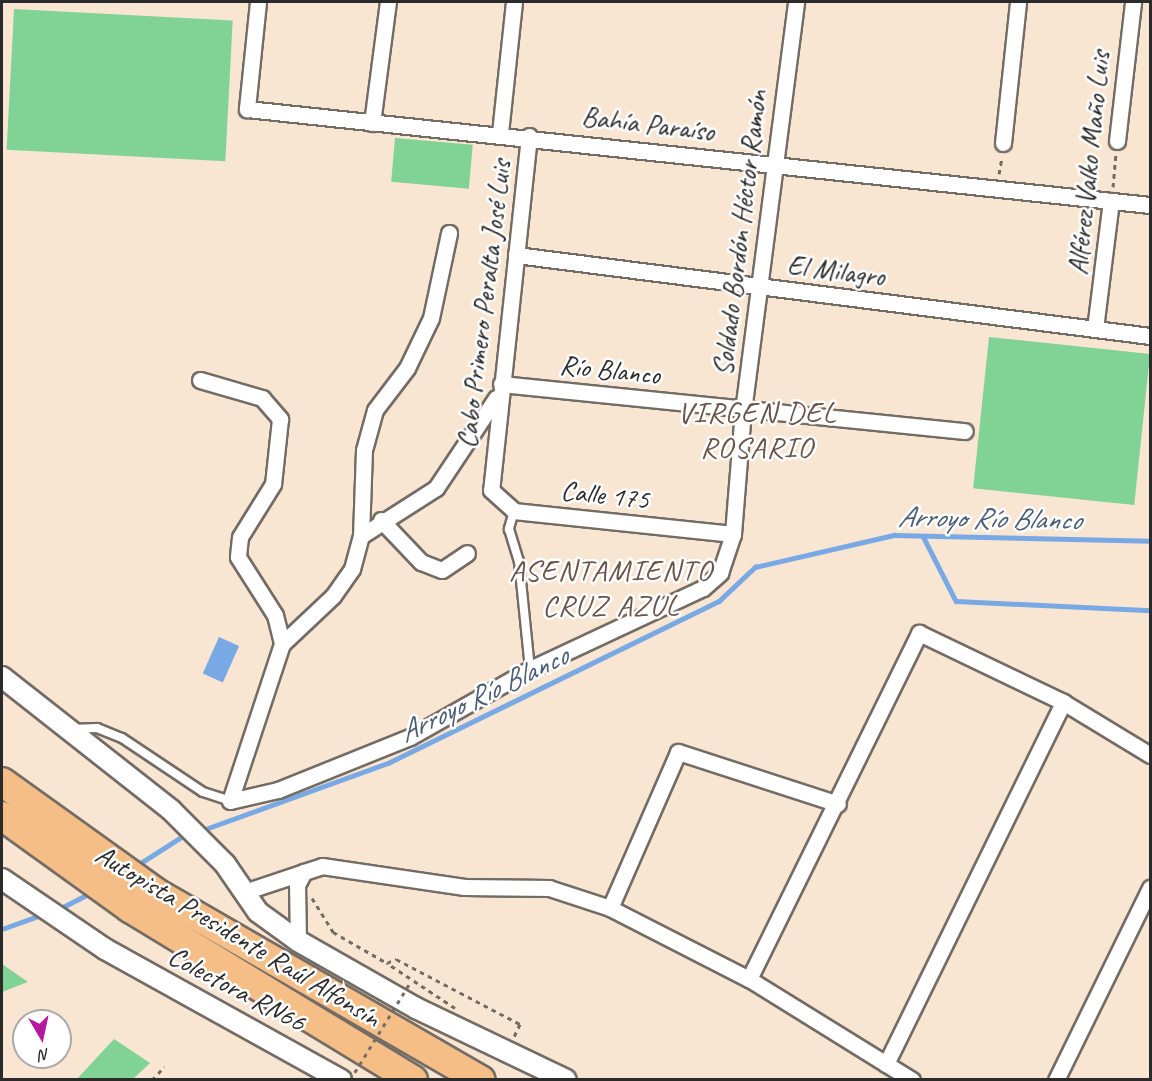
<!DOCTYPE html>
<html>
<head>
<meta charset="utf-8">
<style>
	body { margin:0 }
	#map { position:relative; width:1152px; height:1081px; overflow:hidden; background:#f8e6d2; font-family:Caveat,sans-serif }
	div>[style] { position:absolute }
	.green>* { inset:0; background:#81d395; transform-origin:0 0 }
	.water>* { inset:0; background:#79a9e4; transform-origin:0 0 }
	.stream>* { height:4.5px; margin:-2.25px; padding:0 2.25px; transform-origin:2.25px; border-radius:2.25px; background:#79a9e4 }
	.path>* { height:3px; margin-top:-1.5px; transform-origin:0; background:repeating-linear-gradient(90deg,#736c65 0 4.5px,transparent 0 9px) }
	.roads { filter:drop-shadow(2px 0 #736c65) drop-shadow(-2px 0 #736c65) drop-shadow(0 2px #736c65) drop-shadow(0 -2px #736c65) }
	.service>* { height:8px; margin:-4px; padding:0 4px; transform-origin:4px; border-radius:4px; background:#fff }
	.minor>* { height:15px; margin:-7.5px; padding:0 7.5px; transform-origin:7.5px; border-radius:7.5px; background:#fff }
	.tertiary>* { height:20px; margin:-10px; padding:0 10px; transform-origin:10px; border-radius:10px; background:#fff }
	.motorway>* { height:28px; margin:-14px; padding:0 14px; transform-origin:14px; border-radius:14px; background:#f6be87 }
	.path-bridge>* { height:3px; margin-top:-1.5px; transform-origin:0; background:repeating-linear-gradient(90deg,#736c65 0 4.5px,transparent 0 9px) }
	span { translate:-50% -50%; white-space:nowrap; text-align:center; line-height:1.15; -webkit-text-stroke:5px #fff; paint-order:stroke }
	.street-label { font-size:28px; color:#2b2b2b }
	.neighbourhood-label { font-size:30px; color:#6a5349; letter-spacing:1.5px }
	.water-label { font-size:30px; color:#4a5d75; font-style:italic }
	.frame { position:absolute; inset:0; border:3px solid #2b2b2b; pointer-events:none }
	.north { position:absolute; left:12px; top:1009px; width:60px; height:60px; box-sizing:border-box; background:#fff; border:2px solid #aaa; border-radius:50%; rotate:171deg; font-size:16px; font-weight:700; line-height:24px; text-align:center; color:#2b2b2b }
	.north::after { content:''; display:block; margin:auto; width:21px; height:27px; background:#b5179e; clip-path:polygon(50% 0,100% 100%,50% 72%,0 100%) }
</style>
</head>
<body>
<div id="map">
	<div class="green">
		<i style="left:14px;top:9px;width:219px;height:141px;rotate:3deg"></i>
		<i style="left:395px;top:138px;width:78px;height:44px;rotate:5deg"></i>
		<i style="left:989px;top:337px;width:162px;height:152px;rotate:6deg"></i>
		<i style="clip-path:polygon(2px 964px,28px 982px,2px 992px)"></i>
		<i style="clip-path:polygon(114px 1039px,150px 1063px,133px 1079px,77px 1079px)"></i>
	</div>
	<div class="water">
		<i style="left:219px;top:637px;width:22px;height:40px;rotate:24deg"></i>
	</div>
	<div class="stream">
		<i style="left:923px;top:536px;width:73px;rotate:63.1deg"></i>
		<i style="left:956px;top:601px;width:194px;rotate:2.7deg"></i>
		<i style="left:200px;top:831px;width:200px;rotate:-19.9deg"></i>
		<i style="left:388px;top:763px;width:369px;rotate:-26.1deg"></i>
		<i style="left:719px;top:601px;width:50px;rotate:-43.4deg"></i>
		<i style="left:755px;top:567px;width:143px;rotate:-13deg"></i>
		<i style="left:894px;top:535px;width:256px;rotate:1.3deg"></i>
		<i style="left:136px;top:866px;width:59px;rotate:-32.6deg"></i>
		<i style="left:57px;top:910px;width:39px;rotate:-27deg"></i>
		<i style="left:2px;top:929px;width:45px;rotate:-19.7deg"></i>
	</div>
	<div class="path">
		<i style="left:999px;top:174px;width:17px;rotate:-80deg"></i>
		<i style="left:1113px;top:187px;width:32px;rotate:-85deg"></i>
		<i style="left:312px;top:898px;width:40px;rotate:58deg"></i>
		<i style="left:333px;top:932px;width:62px;rotate:29.9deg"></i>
		<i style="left:455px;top:1008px;width:82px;rotate:-146.5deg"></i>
		<i style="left:387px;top:963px;width:10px;rotate:-24deg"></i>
		<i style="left:396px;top:959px;width:140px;rotate:27.7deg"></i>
		<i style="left:520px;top:1024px;width:14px;rotate:115deg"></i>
		<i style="left:152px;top:1080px;width:18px;rotate:-47deg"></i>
	</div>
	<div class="roads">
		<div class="service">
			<i style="left:514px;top:511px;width:19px;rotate:106deg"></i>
			<i style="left:509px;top:529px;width:34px;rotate:73deg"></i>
			<i style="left:519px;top:561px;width:109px;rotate:84.2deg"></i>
			<i style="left:71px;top:729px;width:26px;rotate:-2deg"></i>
			<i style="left:97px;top:728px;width:27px;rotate:22deg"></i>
			<i style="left:122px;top:738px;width:97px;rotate:33.7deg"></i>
			<i style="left:203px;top:792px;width:28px;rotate:18deg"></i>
		</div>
		<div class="minor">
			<i style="left:258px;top:2px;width:108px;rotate:95.9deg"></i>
			<i style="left:247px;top:109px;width:908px;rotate:6.07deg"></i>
			<i style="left:372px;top:123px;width:122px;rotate:-82.5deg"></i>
			<i style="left:500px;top:133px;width:132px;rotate:-83.9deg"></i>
			<i style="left:529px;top:136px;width:356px;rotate:96.1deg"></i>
			<i style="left:491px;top:490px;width:31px;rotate:42deg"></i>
			<i style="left:514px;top:511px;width:220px;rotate:6deg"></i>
			<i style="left:1117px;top:141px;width:140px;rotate:-83.4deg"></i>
			<i style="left:1003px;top:143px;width:142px;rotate:-83.9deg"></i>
			<i style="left:516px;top:255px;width:639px;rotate:7.28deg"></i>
			<i style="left:1095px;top:329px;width:129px;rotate:-82.9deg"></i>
			<i style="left:200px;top:380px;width:65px;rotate:16.2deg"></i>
			<i style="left:262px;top:398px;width:28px;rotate:49deg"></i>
			<i style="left:280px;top:419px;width:65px;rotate:96.1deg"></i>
			<i style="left:273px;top:484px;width:62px;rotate:121.9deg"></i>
			<i style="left:240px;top:537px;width:20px;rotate:96deg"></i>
			<i style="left:238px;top:557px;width:69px;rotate:57.5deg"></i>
			<i style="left:275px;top:615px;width:30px;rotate:76deg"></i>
			<i style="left:501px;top:384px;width:466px;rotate:5.8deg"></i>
			<i style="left:381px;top:520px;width:58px;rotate:46.4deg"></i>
			<i style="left:421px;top:562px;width:22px;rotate:21deg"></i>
			<i style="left:442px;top:570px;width:30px;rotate:-34deg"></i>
			<i style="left:361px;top:536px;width:89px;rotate:-32.6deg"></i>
			<i style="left:436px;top:488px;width:108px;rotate:-56.3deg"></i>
			<i style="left:230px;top:801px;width:49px;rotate:-12.9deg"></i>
			<i style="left:278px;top:790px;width:142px;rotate:-21.9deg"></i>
			<i style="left:410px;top:737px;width:138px;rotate:-29.5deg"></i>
			<i style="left:530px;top:669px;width:191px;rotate:-25.1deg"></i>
			<i style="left:703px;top:588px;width:23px;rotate:-41deg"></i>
			<i style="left:720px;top:573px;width:41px;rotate:-71.6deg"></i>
			<i style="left:733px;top:534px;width:123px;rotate:-85.4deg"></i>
			<i style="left:743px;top:411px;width:412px;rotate:-82.6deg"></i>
			<i style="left:230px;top:801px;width:165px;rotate:-71.7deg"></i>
			<i style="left:282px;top:644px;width:70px;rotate:-43.3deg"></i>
			<i style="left:333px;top:596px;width:33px;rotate:-55deg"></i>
			<i style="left:352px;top:569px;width:34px;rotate:-75deg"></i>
			<i style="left:361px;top:536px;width:86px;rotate:-88deg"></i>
			<i style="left:364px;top:450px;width:41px;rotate:-74.6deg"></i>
			<i style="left:375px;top:410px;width:53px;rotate:-52.7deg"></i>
			<i style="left:407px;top:368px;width:55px;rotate:-64.4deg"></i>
			<i style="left:431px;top:318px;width:87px;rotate:-78deg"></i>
			<i style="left:244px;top:892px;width:63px;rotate:-18.4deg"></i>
			<i style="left:610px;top:908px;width:170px;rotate:-66.4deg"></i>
			<i style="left:678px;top:752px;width:168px;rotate:18deg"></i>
			<i style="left:298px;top:941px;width:56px;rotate:-91deg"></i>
			<i style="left:297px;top:885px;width:15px;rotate:-62deg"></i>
			<i style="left:304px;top:872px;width:19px;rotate:-18deg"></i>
			<i style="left:322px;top:866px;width:144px;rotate:8.4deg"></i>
			<i style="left:464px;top:887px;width:85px;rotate:0.7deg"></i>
			<i style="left:549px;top:888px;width:64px;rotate:18.2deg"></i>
			<i style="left:610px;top:908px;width:156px;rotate:27.1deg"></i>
			<i style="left:749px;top:979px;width:192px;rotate:31.8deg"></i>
			<i style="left:749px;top:979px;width:386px;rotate:-63.8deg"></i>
			<i style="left:919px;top:633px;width:160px;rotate:25.6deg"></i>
			<i style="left:1063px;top:702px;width:102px;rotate:31.3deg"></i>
			<i style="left:886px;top:1064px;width:403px;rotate:-63.9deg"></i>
			<i style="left:1056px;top:1080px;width:214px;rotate:-63.9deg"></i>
		</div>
		<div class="tertiary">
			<i style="left:2px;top:677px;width:215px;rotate:38.2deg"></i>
			<i style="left:171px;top:810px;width:76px;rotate:45deg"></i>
			<i style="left:225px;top:864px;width:58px;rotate:55.5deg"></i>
			<i style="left:258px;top:912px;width:49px;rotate:35.9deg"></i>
			<i style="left:298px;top:941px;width:136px;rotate:29.6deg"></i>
			<i style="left:416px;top:1008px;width:166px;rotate:25.6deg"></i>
			<i style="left:2px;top:879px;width:125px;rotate:34.2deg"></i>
			<i style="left:105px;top:949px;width:270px;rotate:29deg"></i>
		</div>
		<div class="motorway">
			<i style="left:2px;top:782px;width:188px;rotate:35.7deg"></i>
			<i style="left:155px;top:892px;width:376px;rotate:30deg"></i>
			<i style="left:2px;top:816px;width:158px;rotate:35.7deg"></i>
			<i style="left:130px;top:908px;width:331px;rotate:31.3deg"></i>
		</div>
	</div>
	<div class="path-bridge">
		<i style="left:350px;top:1080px;width:114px;rotate:-58.3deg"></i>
	</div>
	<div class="street-label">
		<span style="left:648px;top:124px;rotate:7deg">Bahía Paraíso</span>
		<span style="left:1089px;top:163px;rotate:-84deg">Alférez Valko Maño Luis</span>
		<span style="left:740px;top:233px;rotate:-83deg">Soldado Bordón Héctor Ramón</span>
		<span style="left:836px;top:271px;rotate:7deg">El Milagro</span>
		<span style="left:484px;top:304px;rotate:-83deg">Cabo Primero Peralta José Luis</span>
		<span style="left:610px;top:370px;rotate:6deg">Río Blanco</span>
		<span style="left:605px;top:495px;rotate:6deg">Calle 175</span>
		<span style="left:238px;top:936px;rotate:31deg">Autopista Presidente Raúl Alfonsín</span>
		<span style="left:237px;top:989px;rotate:28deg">Colectora RN66</span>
	</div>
	<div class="neighbourhood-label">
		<span style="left:757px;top:429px">VIRGEN DEL<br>ROSARIO</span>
		<span style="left:611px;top:587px">ASENTAMIENTO<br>CRUZ AZUL</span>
	</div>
	<div class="water-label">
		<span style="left:989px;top:518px;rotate:1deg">Arroyo Río Blanco</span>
		<span style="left:483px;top:694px;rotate:-26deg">Arroyo Río Blanco</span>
	</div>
	<div class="frame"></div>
	<div class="north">N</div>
</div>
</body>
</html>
